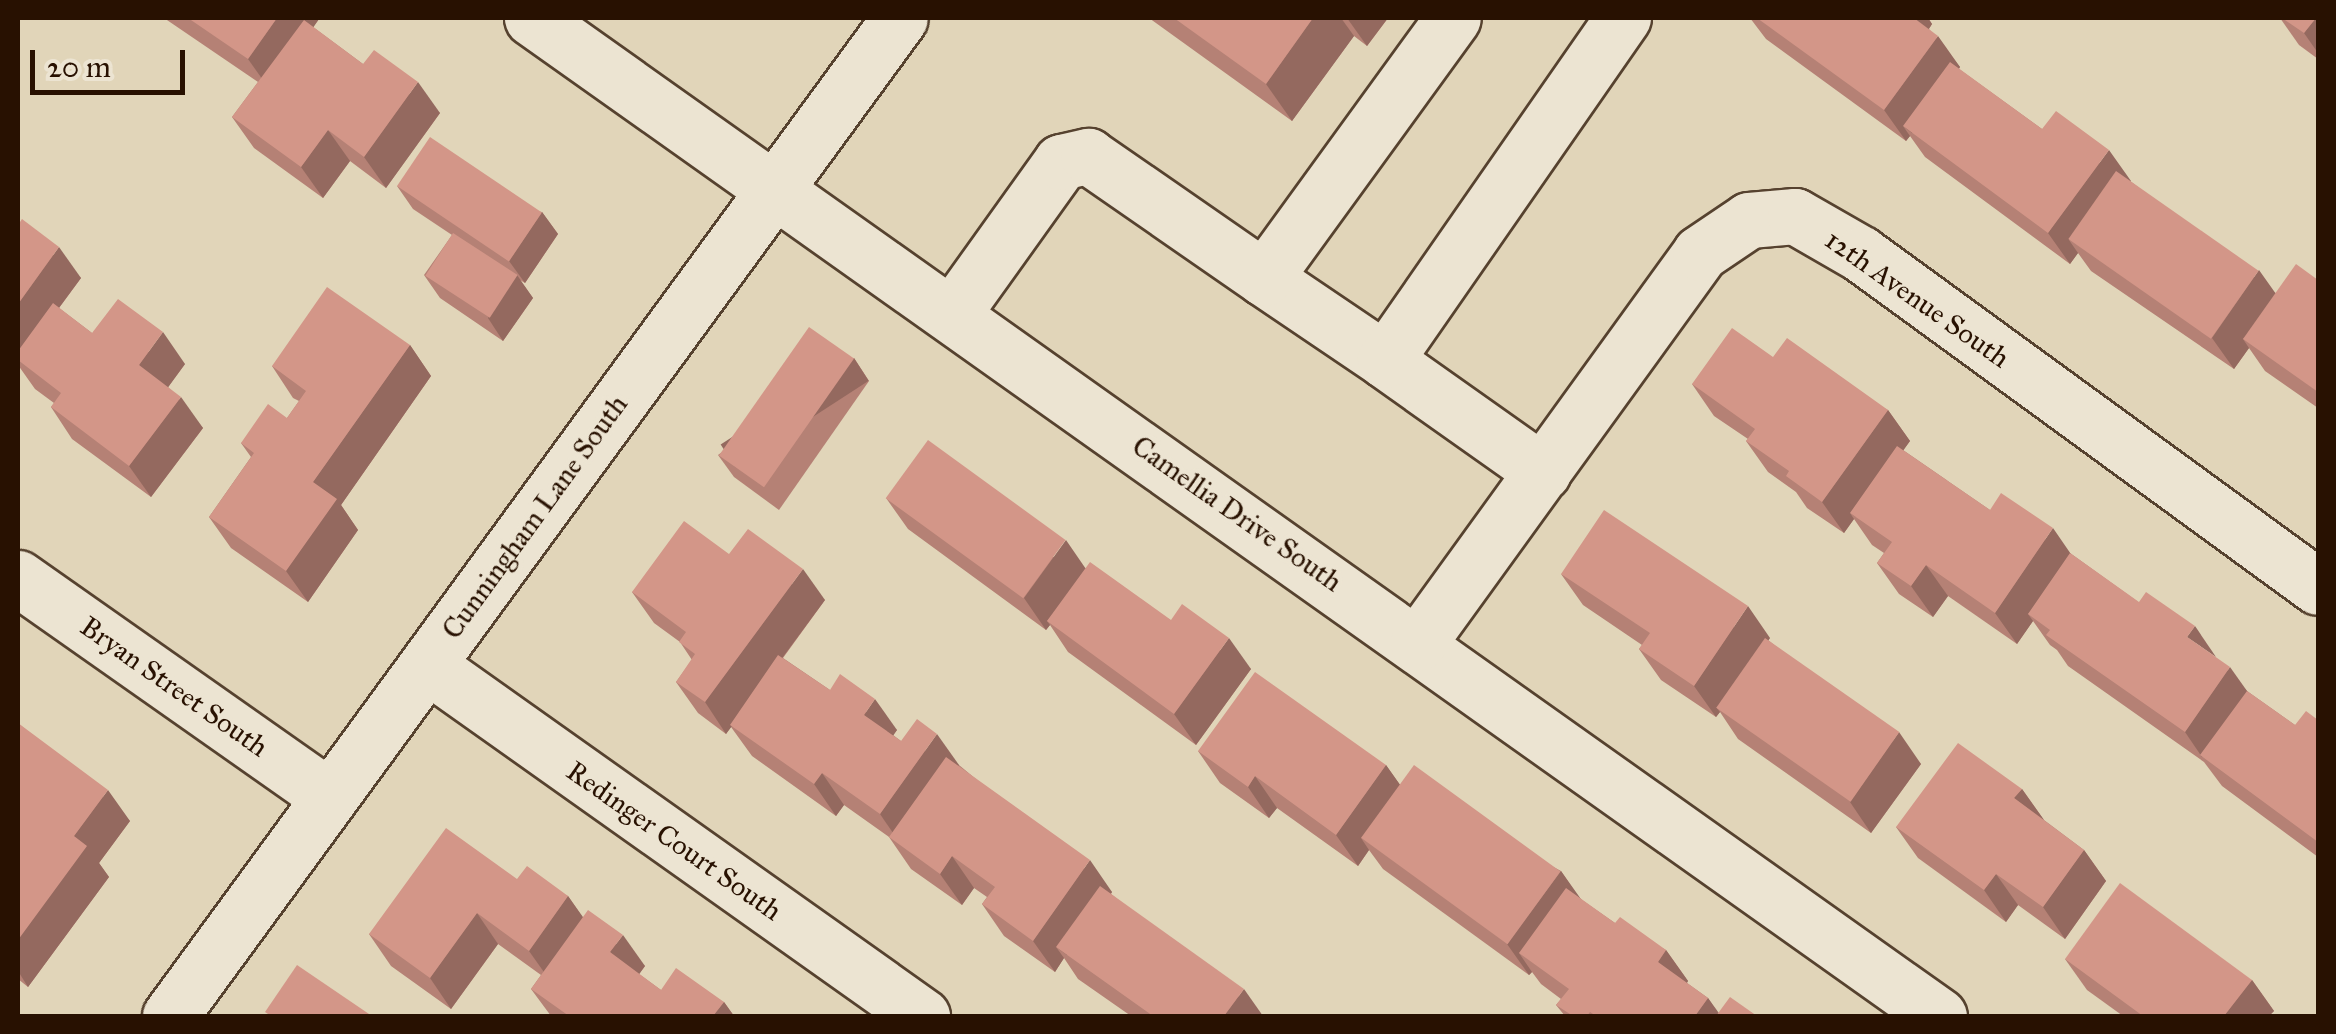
<!DOCTYPE html>
<html>
<head>
<meta charset="utf-8">
<style>
	body { margin:0 }
	#map { position:relative; width:2336px; height:1034px; overflow:hidden; background:#e1d5b9; font-family:"IM FELL Great Primer",serif }
	div>[style] { position:absolute }
	.roads { filter:drop-shadow(2px 0 #56422f) drop-shadow(-2px 0 #56422f) drop-shadow(0 2px #56422f) drop-shadow(0 -2px #56422f) }
	.minor>* { height:55px; margin:-27.5px; padding:0 27.5px; transform-origin:27.5px; border-radius:27.5px; background:#ece4d2 }
	.wall>* { inset:0; background:#b58175 }
	.shaded-wall>* { inset:0; background:#94695f; transform-origin:0 0 }
	.building>* { inset:0; background:#d39688; transform-origin:0 0 }
	span { translate:-50% -50%; white-space:nowrap; text-align:center; line-height:1.15; -webkit-text-stroke:9px #ece4d2; paint-order:stroke }
	.street-label { font-size:28px; color:#281101 }
	.frame { position:absolute; inset:0; border:20px solid #281101; pointer-events:none }
	.scale { position:absolute; left:30px; top:50px; width:155px; height:45px; box-sizing:border-box; border:5px solid #281101; border-top:0; padding-left:12px; font-size:30px; line-height:35px; white-space:nowrap; color:#281101; -webkit-text-stroke:8px #ece4d2; paint-order:stroke }
</style>
</head>
<body>
<div id="map">
	<div class="roads">
		<div class="minor">
			<i style="left:532px;top:18px;width:1725px;rotate:35.35deg"></i>
			<i style="left:1264px;top:278px;width:146px;rotate:34.1deg"></i>
			<i style="left:953px;top:313px;width:186px;rotate:-54.4deg"></i>
			<i style="left:1061px;top:162px;width:28px;rotate:-13deg"></i>
			<i style="left:1088px;top:156px;width:214px;rotate:34.7deg"></i>
			<i style="left:1264px;top:278px;width:321px;rotate:-54deg"></i>
			<i style="left:1543px;top:472px;width:194px;rotate:-144.7deg"></i>
			<i style="left:1385px;top:360px;width:417px;rotate:-55.2deg"></i>
			<i style="left:18px;top:578px;width:381px;rotate:35.1deg"></i>
			<i style="left:1418px;top:643px;width:481px;rotate:-54.1deg"></i>
			<i style="left:1700px;top:253px;width:59px;rotate:-34deg"></i>
			<i style="left:1749px;top:220px;width:46px;rotate:-5deg"></i>
			<i style="left:1795px;top:216px;width:76px;rotate:29.9deg"></i>
			<i style="left:1861px;top:254px;width:565px;rotate:36.08deg"></i>
			<i style="left:427px;top:665px;width:607px;rotate:35.34deg"></i>
			<i style="left:170px;top:1016px;width:1236px;rotate:-53.82deg"></i>
		</div>
	</div>
	<div class="wall">
		<i style="clip-path:polygon(164px 18px,318px 18px,319px 19px,313px 27px,363px 64px,440px 113px,386px 188px,350px 161px,323px 198px,254px 148px,232px 117px,258px 82px)"></i>
		<i style="clip-path:polygon(1149px 18px,1388px 18px,1367px 46px,1354px 36px,1292px 121px)"></i>
		<i style="clip-path:polygon(1750px 18px,1928px 18px,1932px 24px,1929px 29px,1960px 67px,1959px 69px,2042px 129px,2130px 181px,2275px 293px,2318px 280px,2318px 408px,2265px 371px,2249px 348px,2234px 369px,2091px 271px,2078px 253px,2070px 264px,1925px 157px,1910px 136px,1906px 141px,1766px 39px)"></i>
		<i style="clip-path:polygon(2280px 18px,2318px 18px,2318px 59px,2299px 45px)"></i>
		<i style="clip-path:polygon(397px 186px,542px 212px,558px 234px,525px 283px,520px 280px,533px 298px,503px 341px,440px 298px,424px 275px,452px 235px,413px 209px)"></i>
		<i style="clip-path:polygon(18px 225px,81px 278px,59px 308px,92px 333px,185px 364px,168px 387px,203px 428px,151px 497px,72px 439px,51px 407px,54px 403px,35px 389px,18px 365px)"></i>
		<i style="clip-path:polygon(410px 345px,431px 376px,341px 505px,358px 530px,308px 602px,231px 548px,209px 517px,251px 457px,241px 443px,287px 418px,299px 401px,293px 398px,272px 366px)"></i>
		<i style="clip-path:polygon(1773px 357px,1888px 410px,1910px 441px,1903px 450px,1990px 510px,2070px 553px,2216px 658px,2247px 691px,2295px 725px,2318px 720px,2318px 857px,2222px 786px,2204px 762px,2068px 666px,2057px 650px,2050px 645px,2033px 621px,2017px 644px,1948px 596px,1933px 617px,1899px 594px,1877px 563px,1884px 553px,1872px 545px,1854px 519px,1844px 533px,1807px 508px,1796px 492px,1768px 472px,1746px 441px,1748px 439px,1714px 416px,1692px 384px)"></i>
		<i style="clip-path:polygon(854px 358px,869px 381px,779px 510px,734px 477px,718px 455px)"></i>
		<i style="clip-path:polygon(886px 498px,1085px 568px,1251px 669px,1196px 745px,1068px 652px,1050px 625px,1046px 630px,908px 529px)"></i>
		<i style="clip-path:polygon(729px 554px,825px 600px,783px 658px,830px 690px,897px 730px,893px 735px,901px 741px,959px 765px,1112px 892px,1111px 894px,1263px 1016px,1131px 1016px,1078px 979px,1064px 958px,1055px 972px,1004px 936px,982px 904px,987px 897px,974px 888px,962px 905px,911px 869px,889px 837px,844px 805px,836px 816px,752px 756px,731px 727px,726px 734px,698px 713px,676px 682px,692px 660px,680px 642px,654px 623px,632px 592px)"></i>
		<i style="clip-path:polygon(1561px 574px,1770px 638px,1768px 640px,1921px 764px,1871px 833px,1738px 739px,1720px 712px,1716px 717px,1661px 680px,1639px 649px,1642px 645px,1583px 605px)"></i>
		<i style="clip-path:polygon(18px 723px,130px 821px,99px 863px,109px 877px,28px 987px,18px 979px)"></i>
		<i style="clip-path:polygon(1198px 751px,1386px 765px,1400px 785px,1561px 871px,1579px 898px,1615px 923px,1666px 950px,1688px 981px,1687px 983px,1708px 998px,1718px 1013px,1757px 1016px,1565px 1016px,1556px 1005px,1561px 999px,1541px 984px,1532px 972px,1529px 975px,1383px 869px,1369px 850px,1358px 866px,1277px 808px,1269px 818px,1220px 783px)"></i>
		<i style="clip-path:polygon(2022px 789px,2044px 820px,2084px 850px,2106px 881px,2065px 939px,2018px 905px,2006px 922px,1918px 858px,1896px 827px)"></i>
		<i style="clip-path:polygon(517px 879px,568px 896px,583px 918px,645px 966px,639px 974px,661px 990px,724px 1002px,734px 1016px,551px 1016px,531px 989px,541px 975px,498px 944px,451px 1009px,391px 966px,369px 934px)"></i>
		<i style="clip-path:polygon(2065px 959px,2252px 980px,2274px 1011px,2269px 1016px,2123px 1016px,2087px 990px)"></i>
	</div>
	<div class="shaded-wall">
		<i style="clip-path:polygon(277px 18px,318px 18px,319px 19px,270px 90px,248px 59px)"></i>
		<i style="clip-path:polygon(1313px 18px,1341px 18px,1354px 36px,1292px 121px,1266px 84px)"></i>
		<i style="clip-path:polygon(1347px 18px,1388px 18px,1367px 46px)"></i>
		<i style="clip-path:polygon(1907px 18px,1928px 18px,1932px 24px,1922px 39px)"></i>
		<i style="clip-path:polygon(2316px 18px,2318px 18px,2318px 53px,2304px 33px)"></i>
		<i style="clip-path:polygon(1938px 36px,1960px 67px,1912px 133px,1903px 126px,1910px 136px,1906px 141px,1884px 110px)"></i>
		<i style="clip-path:polygon(418px 82px,440px 113px,386px 188px,364px 157px)"></i>
		<i style="clip-path:polygon(328px 130px,350px 161px,323px 198px,301px 167px)"></i>
		<i style="clip-path:polygon(2109px 150px,2131px 181px,2069px 240px,2078px 253px,2070px 264px,2048px 233px)"></i>
		<i style="clip-path:polygon(542px 212px,558px 234px,525px 283px,509px 261px)"></i>
		<i style="clip-path:polygon(59px 247px,81px 278px,19px 362px,18px 361px,18px 304px)"></i>
		<i style="clip-path:polygon(2259px 270px,2281px 301px,2243px 339px,2249px 348px,2234px 369px,2212px 338px)"></i>
		<i style="clip-path:polygon(517px 275px,533px 298px,503px 341px,488px 318px)"></i>
		<i style="clip-path:polygon(163px 332px,185px 364px,161px 397px,139px 365px)"></i>
		<i style="clip-path:polygon(410px 345px,431px 376px,341px 505px,358px 530px,308px 602px,286px 571px,313px 482px)"></i>
		<i style="left:854px;top:358px;width:27px;height:159px;rotate:57deg"></i>
		<i style="clip-path:polygon(181px 397px,203px 428px,151px 497px,129px 466px)"></i>
		<i style="clip-path:polygon(1888px 410px,1910px 441px,1856px 517px,1850px 513px,1854px 519px,1844px 533px,1822px 502px)"></i>
		<i style="clip-path:polygon(2053px 528px,2075px 560px,2028px 614px,2033px 621px,2017px 644px,1995px 613px)"></i>
		<i style="clip-path:polygon(1066px 540px,1088px 572px,1047px 621px,1050px 625px,1046px 630px,1024px 598px)"></i>
		<i style="clip-path:polygon(1926px 565px,1948px 596px,1933px 617px,1911px 586px)"></i>
		<i style="clip-path:polygon(803px 569px,825px 600px,726px 734px,705px 702px)"></i>
		<i style="clip-path:polygon(1748px 606px,1770px 638px,1721px 710px,1716px 707px,1720px 712px,1716px 717px,1694px 686px)"></i>
		<i style="clip-path:polygon(2195px 626px,2216px 657px,2187px 637px)"></i>
		<i style="clip-path:polygon(1229px 638px,1251px 669px,1196px 745px,1174px 714px)"></i>
		<i style="clip-path:polygon(2230px 667px,2252px 698px,2202px 757px,2185px 732px)"></i>
		<i style="clip-path:polygon(875px 699px,897px 730px,886px 746px,864px 715px)"></i>
		<i style="clip-path:polygon(1899px 732px,1921px 764px,1871px 833px,1850px 802px)"></i>
		<i style="clip-path:polygon(937px 734px,959px 765px,902px 846px,880px 814px)"></i>
		<i style="clip-path:polygon(1386px 765px,1408px 796px,1361px 838px,1369px 850px,1358px 866px,1336px 835px)"></i>
		<i style="clip-path:polygon(822px 773px,844px 805px,836px 816px,814px 784px)"></i>
		<i style="clip-path:polygon(1255px 776px,1277px 808px,1269px 818px,1248px 787px)"></i>
		<i style="clip-path:polygon(2022px 789px,2044px 820px,2014px 798px)"></i>
		<i style="clip-path:polygon(108px 790px,130px 821px,99px 863px,109px 877px,28px 987px,18px 971px,18px 940px,74px 836px)"></i>
		<i style="clip-path:polygon(2084px 850px,2106px 881px,2065px 939px,2043px 907px)"></i>
		<i style="clip-path:polygon(952px 856px,974px 888px,962px 905px,940px 874px)"></i>
		<i style="clip-path:polygon(1090px 860px,1112px 892px,1067px 955px,1056px 947px,1064px 958px,1055px 972px,1033px 941px)"></i>
		<i style="clip-path:polygon(1561px 871px,1583px 902px,1519px 953px,1532px 972px,1529px 975px,1507px 944px)"></i>
		<i style="clip-path:polygon(1996px 874px,2018px 905px,2006px 922px,1984px 890px)"></i>
		<i style="clip-path:polygon(568px 896px,590px 927px,551px 982px,529px 951px)"></i>
		<i style="clip-path:polygon(477px 913px,498px 944px,451px 1009px,430px 978px)"></i>
		<i style="clip-path:polygon(623px 935px,645px 966px,632px 984px,610px 952px)"></i>
		<i style="clip-path:polygon(1666px 950px,1688px 981px,1680px 993px,1658px 962px)"></i>
		<i style="clip-path:polygon(2252px 980px,2274px 1011px,2269px 1016px,2224px 1016px)"></i>
		<i style="clip-path:polygon(1244px 989px,1263px 1016px,1224px 1016px)"></i>
		<i style="clip-path:polygon(1708px 998px,1721px 1016px,1695px 1016px)"></i>
		<i style="clip-path:polygon(724px 1002px,734px 1016px,713px 1016px)"></i>
	</div>
	<div class="building">
		<i style="clip-path:polygon(188px 18px,277px 18px,248px 59px)"></i>
		<i style="clip-path:polygon(1174px 18px,1313px 18px,1266px 84px)"></i>
		<i style="clip-path:polygon(1757px 18px,1914px 18px,1938px 36px,1884px 110px)"></i>
		<i style="clip-path:polygon(2282px 18px,2316px 18px,2304px 33px)"></i>
		<i style="clip-path:polygon(304px 20px,363px 64px,374px 50px,418px 82px,364px 157px,328px 130px,301px 167px,232px 117px)"></i>
		<i style="clip-path:polygon(1950px 62px,2042px 129px,2056px 111px,2109px 150px,2048px 233px,1903px 126px)"></i>
		<i style="left:430px;top:137px;width:135px;height:59px;rotate:34deg"></i>
		<i style="left:2116px;top:171px;width:174px;height:83px;rotate:35deg"></i>
		<i style="clip-path:polygon(22px 219px,59px 247px,18px 304px,18px 225px)"></i>
		<i style="left:453px;top:233px;width:77px;height:51px;rotate:33deg"></i>
		<i style="clip-path:polygon(2296px 264px,2318px 280px,2318px 392px,2243px 339px)"></i>
		<i style="clip-path:polygon(327px 287px,410px 345px,313px 482px,337px 499px,286px 571px,209px 517px,254px 453px,241px 443px,268px 404px,287px 418px,306px 391px,272px 366px)"></i>
		<i style="clip-path:polygon(118px 299px,163px 332px,139px 365px,181px 397px,129px 466px,51px 407px,61px 393px,18px 360px,18px 351px,53px 303px,92px 333px)"></i>
		<i style="left:809px;top:327px;width:55px;height:157px;rotate:35deg"></i>
		<i style="clip-path:polygon(1732px 328px,1773px 357px,1787px 338px,1888px 410px,1822px 502px,1786px 476px,1789px 471px,1746px 441px,1755px 429px,1692px 384px)"></i>
		<i style="left:928px;top:440px;width:170px;height:72px;rotate:36deg"></i>
		<i style="clip-path:polygon(1897px 446px,1990px 510px,2001px 493px,2053px 528px,1995px 613px,1926px 565px,1911px 586px,1877px 563px,1892px 542px,1850px 513px)"></i>
		<i style="clip-path:polygon(1604px 510px,1748px 606px,1694px 686px,1639px 649px,1650px 633px,1561px 574px)"></i>
		<i style="clip-path:polygon(684px 521px,729px 554px,748px 529px,803px 569px,705px 702px,676px 682px,695px 654px,679px 642px,686px 632px,632px 592px)"></i>
		<i style="clip-path:polygon(2070px 553px,2139px 602px,2146px 592px,2195px 626px,2187px 637px,2230px 667px,2185px 732px,2046px 635px,2050px 630px,2028px 614px)"></i>
		<i style="clip-path:polygon(1090px 562px,1171px 620px,1182px 604px,1229px 638px,1174px 714px,1047px 621px)"></i>
		<i style="left:1765px;top:638px;width:164px;height:85px;rotate:35deg"></i>
		<i style="clip-path:polygon(778px 655px,830px 690px,840px 674px,875px 699px,864px 715px,901px 741px,917px 719px,937px 734px,880px 814px,822px 773px,814px 784px,730px 725px)"></i>
		<i style="clip-path:polygon(1255px 672px,1386px 765px,1336px 835px,1255px 776px,1248px 787px,1198px 751px)"></i>
		<i style="clip-path:polygon(2247px 691px,2295px 725px,2306px 711px,2318px 720px,2318px 842px,2200px 755px)"></i>
		<i style="clip-path:polygon(18px 723px,108px 790px,74px 836px,87px 846px,18px 940px)"></i>
		<i style="clip-path:polygon(1958px 743px,2022px 789px,2014px 798px,2084px 850px,2043px 907px,1996px 874px,1984px 890px,1896px 827px)"></i>
		<i style="clip-path:polygon(946px 757px,1090px 860px,1033px 941px,982px 904px,995px 887px,952px 856px,940px 874px,889px 837px)"></i>
		<i style="left:1414px;top:765px;width:181px;height:90px;rotate:36deg"></i>
		<i style="clip-path:polygon(446px 828px,517px 879px,527px 866px,568px 896px,529px 951px,477px 913px,430px 978px,369px 934px)"></i>
		<i style="clip-path:polygon(2120px 883px,2252px 980px,2224px 1016px,2143px 1016px,2065px 959px)"></i>
		<i style="clip-path:polygon(1100px 886px,1244px 989px,1224px 1016px,1153px 1016px,1056px 947px)"></i>
		<i style="clip-path:polygon(1566px 888px,1615px 923px,1620px 917px,1666px 950px,1658px 962px,1708px 998px,1695px 1016px,1596px 1016px,1590px 1012px,1587px 1016px,1573px 1016px,1556px 1005px,1569px 989px,1519px 953px)"></i>
		<i style="clip-path:polygon(588px 910px,623px 935px,610px 952px,661px 990px,676px 968px,724px 1002px,713px 1016px,569px 1016px,531px 989px)"></i>
		<i style="clip-path:polygon(297px 965px,372px 1016px,271px 1016px,265px 1012px)"></i>
		<i style="clip-path:polygon(1730px 997px,1757px 1016px,1716px 1016px)"></i>
	</div>
	<div class="street-label">
		<span style="left:1917px;top:299px;rotate:35deg">12th Avenue South</span>
		<span style="left:1237px;top:514px;rotate:35deg">Camellia Drive South</span>
		<span style="left:535px;top:517px;rotate:-54deg">Cunningham Lane South</span>
		<span style="left:174px;top:687px;rotate:35deg">Bryan Street South</span>
		<span style="left:674px;top:841px;rotate:35deg">Redinger Court South</span>
	</div>
	<div class="frame"></div>
	<div class="scale">20 m</div>
</div>
</body>
</html>
